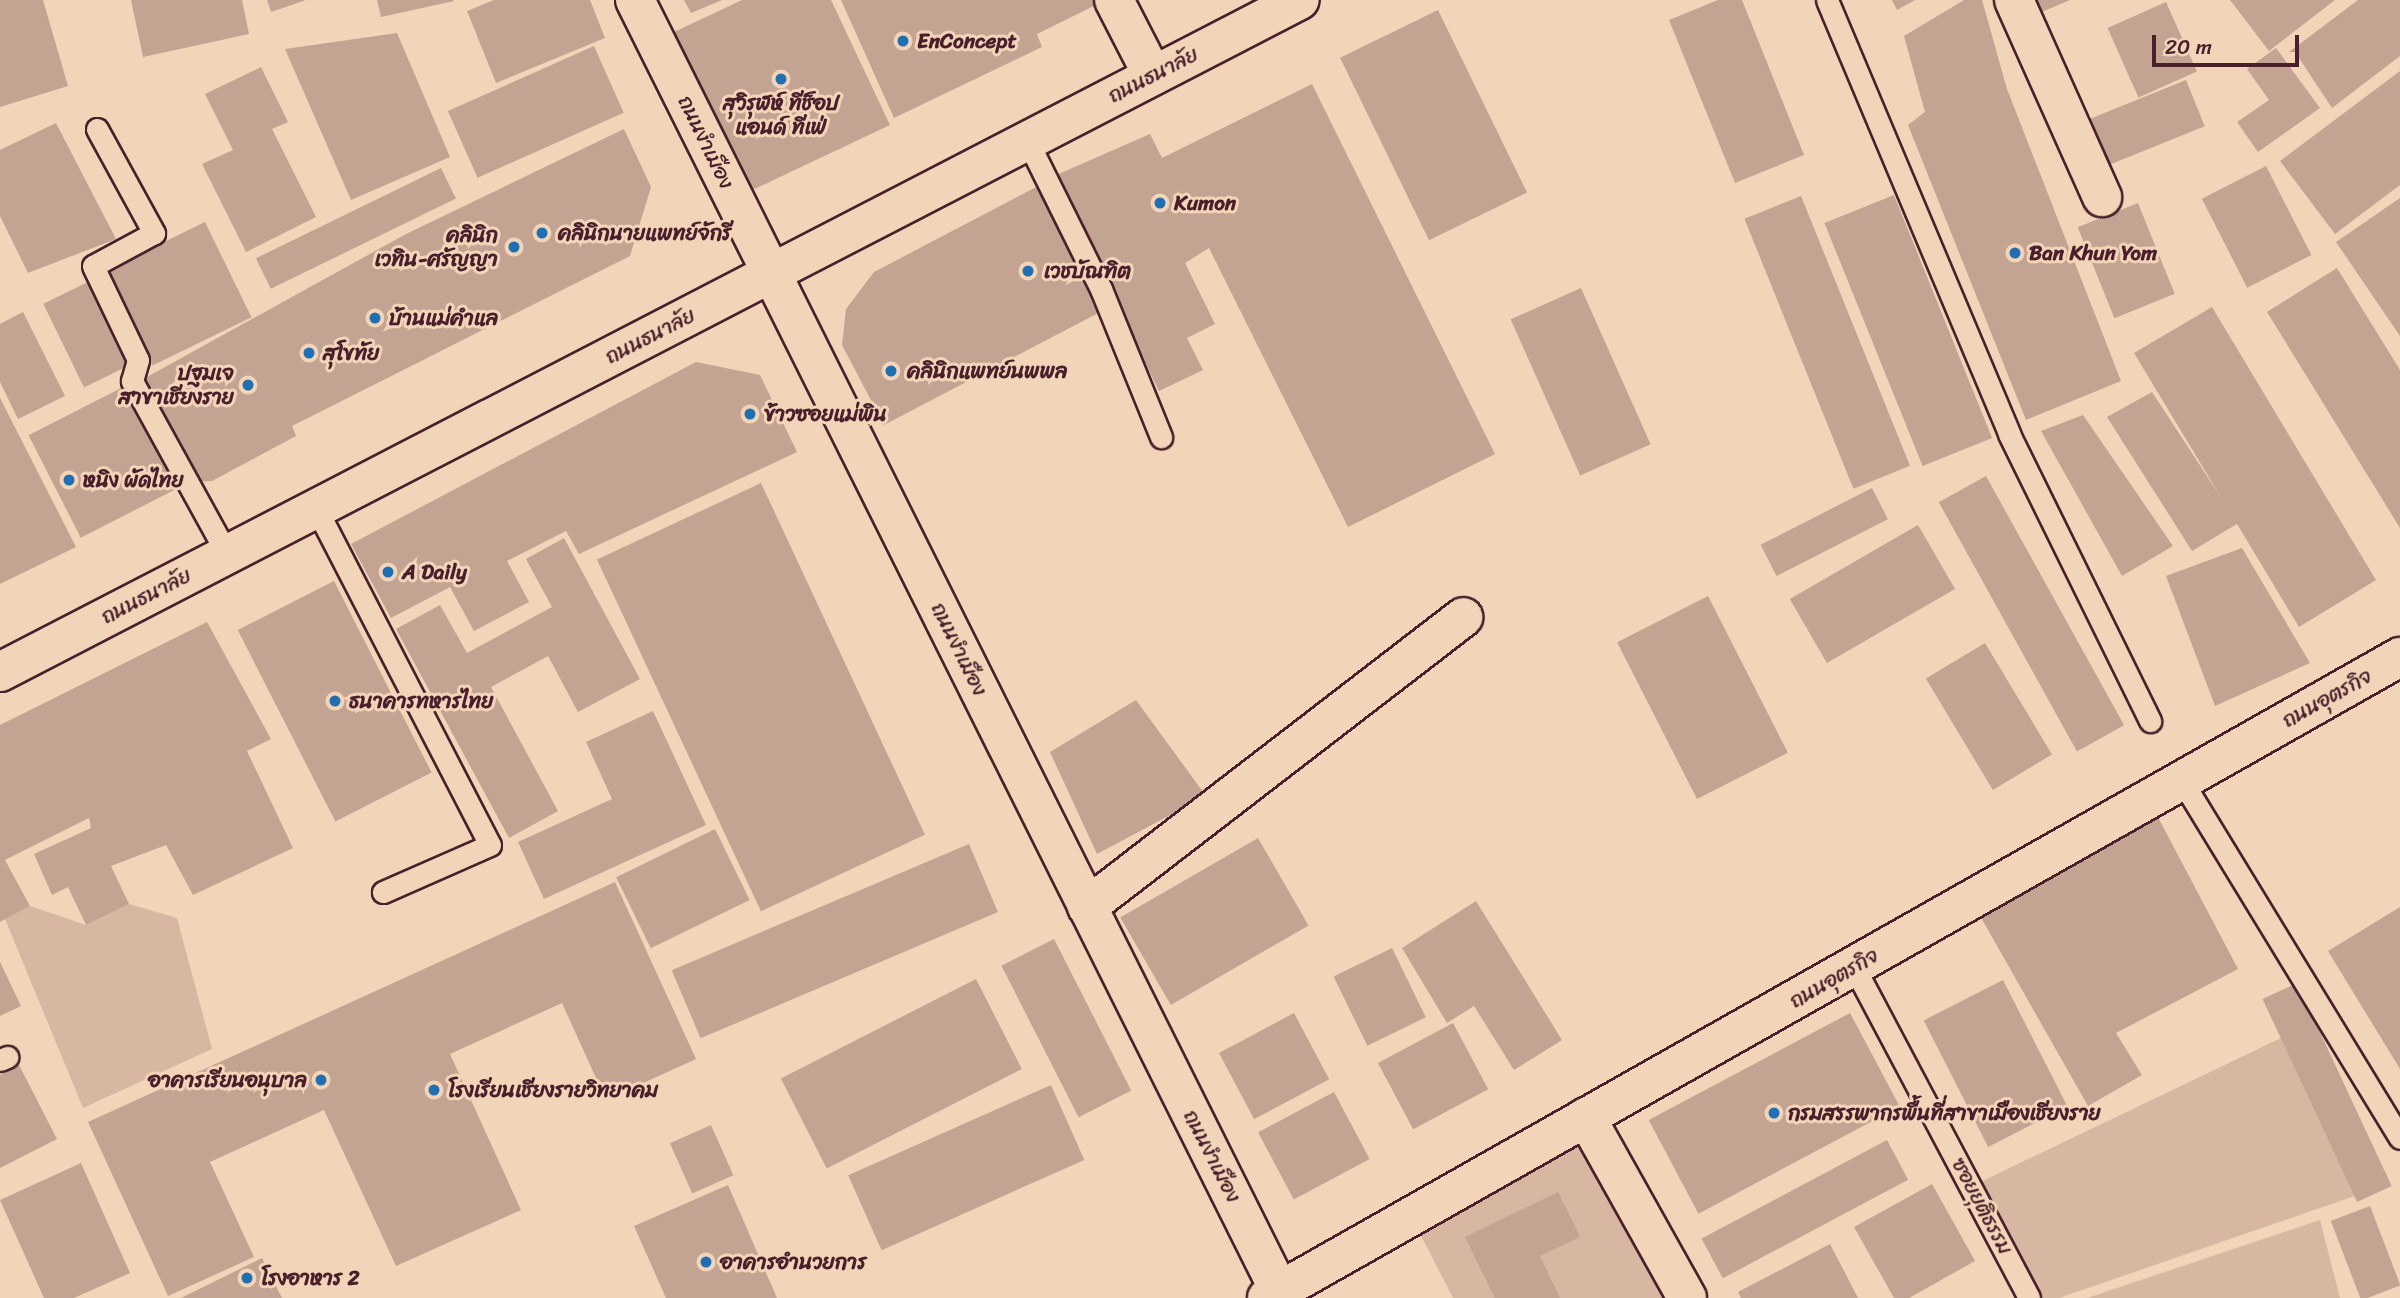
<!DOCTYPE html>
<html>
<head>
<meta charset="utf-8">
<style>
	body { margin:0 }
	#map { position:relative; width:2400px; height:1298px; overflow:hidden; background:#f2d5b9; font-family:Sriracha,"Playpen Sans Thai",sans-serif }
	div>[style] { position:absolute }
	.green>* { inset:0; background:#d7b7a1 }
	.building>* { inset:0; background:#c3a392; transform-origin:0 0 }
	.roads { filter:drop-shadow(2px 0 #4a1f2b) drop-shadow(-2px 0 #4a1f2b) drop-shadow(0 2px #4a1f2b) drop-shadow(0 -2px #4a1f2b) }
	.service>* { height:21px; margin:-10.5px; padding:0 10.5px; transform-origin:10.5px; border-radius:10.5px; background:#f2d5b9 }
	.minor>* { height:38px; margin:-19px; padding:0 19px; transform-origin:19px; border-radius:19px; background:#f2d5b9 }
	.tertiary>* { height:38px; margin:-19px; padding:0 19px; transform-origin:19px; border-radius:19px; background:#f2d5b9 }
	.dots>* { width:19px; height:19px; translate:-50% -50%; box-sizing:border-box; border:4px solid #f2d5b9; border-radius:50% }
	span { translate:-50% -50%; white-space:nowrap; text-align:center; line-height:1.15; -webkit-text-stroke:6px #f2d5b9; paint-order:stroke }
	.poi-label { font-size:21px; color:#4a1f2b; font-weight:700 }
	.left { translate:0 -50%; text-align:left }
	.right { translate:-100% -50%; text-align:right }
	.street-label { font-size:21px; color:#4a1f2b }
	.scale { position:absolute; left:2152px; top:35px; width:147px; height:32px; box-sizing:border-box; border:4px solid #4a1f2b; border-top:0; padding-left:9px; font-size:21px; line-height:24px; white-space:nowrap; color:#4a1f2b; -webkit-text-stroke:5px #f2d5b9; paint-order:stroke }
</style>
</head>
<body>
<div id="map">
	<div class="green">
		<i style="clip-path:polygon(129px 904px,177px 918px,212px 1049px,83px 1108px,5px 919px,30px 906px,86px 925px)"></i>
		<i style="clip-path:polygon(2281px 1038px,2355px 1196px,2059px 1298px,2029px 1298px,1972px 1186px)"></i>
		<i style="clip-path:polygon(1586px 1137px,1672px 1298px,1453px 1298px,1416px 1226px)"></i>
		<i style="clip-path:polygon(2320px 1220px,2340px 1298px,2087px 1298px)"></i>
	</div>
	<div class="building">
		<i style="clip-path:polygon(0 0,43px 0,68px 86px,0 107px)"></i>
		<i style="clip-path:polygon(131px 0,242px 0,249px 34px,143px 57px)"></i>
		<i style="clip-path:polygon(267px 0,306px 0,271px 12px)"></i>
		<i style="clip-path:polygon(377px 0,453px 0,454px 1px,381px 17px)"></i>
		<i style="clip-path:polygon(494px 0,590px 0,605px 38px,496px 83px,467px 11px)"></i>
		<i style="clip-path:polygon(684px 0,722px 0,691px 13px)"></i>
		<i style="clip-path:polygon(742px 0,831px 0,890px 125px,748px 192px,672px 33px)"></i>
		<i style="clip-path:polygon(841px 0,1106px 0,1037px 34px,1042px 47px,894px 118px)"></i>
		<i style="clip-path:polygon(1718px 0,1742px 0,1804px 155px,1735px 183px,1669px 20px)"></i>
		<i style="clip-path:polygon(1892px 0,1915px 0,1897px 10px)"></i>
		<i style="clip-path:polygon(1964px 0,1982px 0,2007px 89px,2121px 381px,2026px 420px,1908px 125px,1925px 112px,1904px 36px)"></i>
		<i style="clip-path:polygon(2031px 0,2070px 0,2037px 14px)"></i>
		<i style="clip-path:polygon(2230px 0,2335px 0,2269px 51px)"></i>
		<i style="clip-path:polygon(2358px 0,2400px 0,2400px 56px,2332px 108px,2295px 52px,2289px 52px)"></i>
		<i style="left:2166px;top:2px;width:76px;height:64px;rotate:66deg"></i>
		<i style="left:1438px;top:10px;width:203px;height:109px;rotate:64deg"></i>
		<i style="clip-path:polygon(397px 33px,450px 157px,351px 200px,285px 49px)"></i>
		<i style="left:594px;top:46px;width:73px;height:160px;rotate:66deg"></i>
		<i style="clip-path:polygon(2276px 48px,2320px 108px,2258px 152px,2237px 122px,2269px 100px,2247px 69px)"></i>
		<i style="clip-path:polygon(261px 67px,288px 122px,272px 129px,316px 217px,246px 252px,202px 164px,233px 150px,205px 94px)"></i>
		<i style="clip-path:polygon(2400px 71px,2400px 185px,2335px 234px,2280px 161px)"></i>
		<i style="left:2186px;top:80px;width:50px;height:104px;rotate:68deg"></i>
		<i style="clip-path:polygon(1312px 84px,1495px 454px,1348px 527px,1209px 248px,1185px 263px,1215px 324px,1187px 338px,1203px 370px,1159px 391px,1054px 176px,1150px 134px,1162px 158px)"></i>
		<i style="clip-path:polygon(56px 123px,116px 239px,28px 273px,0 216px,0 150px)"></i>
		<i style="clip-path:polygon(624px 129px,651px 187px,630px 256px,292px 426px,296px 436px,212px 481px,191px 482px,136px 383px,406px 234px)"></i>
		<i style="left:2266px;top:166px;width:100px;height:72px;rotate:63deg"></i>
		<i style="left:441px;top:168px;width:34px;height:206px;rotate:64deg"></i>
		<i style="clip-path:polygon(1042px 184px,1106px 309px,884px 425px,842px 345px,846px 309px,874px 272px)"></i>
		<i style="left:1894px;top:195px;width:262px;height:75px;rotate:68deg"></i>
		<i style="left:1801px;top:196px;width:291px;height:61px;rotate:68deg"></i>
		<i style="clip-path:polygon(2400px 198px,2400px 336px,2336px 242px)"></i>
		<i style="left:2138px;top:203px;width:98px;height:65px;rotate:68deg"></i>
		<i style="left:205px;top:222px;width:106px;height:110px;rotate:64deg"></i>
		<i style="clip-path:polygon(2337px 268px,2400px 370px,2400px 528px,2267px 312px)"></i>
		<i style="left:90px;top:281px;width:93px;height:52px;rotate:64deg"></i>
		<i style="left:1581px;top:288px;width:171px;height:77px;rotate:66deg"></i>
		<i style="clip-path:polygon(2212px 307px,2376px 580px,2299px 627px,2237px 524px,2192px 551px,2107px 417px,2152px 392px,2222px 499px,2134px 353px)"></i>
		<i style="clip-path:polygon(23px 312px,65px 396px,18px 419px,0 382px,0 324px)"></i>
		<i style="clip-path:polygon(696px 362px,760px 375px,797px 452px,579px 554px,566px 531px,507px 561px,529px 602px,474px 631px,450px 587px,391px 618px,351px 544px)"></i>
		<i style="left:131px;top:383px;width:115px;height:115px;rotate:63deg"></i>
		<i style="clip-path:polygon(0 398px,76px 547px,0 584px)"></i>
		<i style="clip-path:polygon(2083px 415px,2173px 546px,2122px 576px,2041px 431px)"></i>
		<i style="left:1986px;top:476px;width:285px;height:54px;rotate:61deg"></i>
		<i style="left:761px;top:483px;width:388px;height:181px;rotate:65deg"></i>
		<i style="left:1872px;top:488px;width:35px;height:125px;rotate:63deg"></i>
		<i style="left:1918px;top:525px;width:74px;height:148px;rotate:60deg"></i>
		<i style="clip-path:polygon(564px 538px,640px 679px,578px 712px,548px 656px,491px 687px,558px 811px,509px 838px,396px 629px,440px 605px,467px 653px,552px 607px,526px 559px)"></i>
		<i style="clip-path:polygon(2242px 548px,2310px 663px,2215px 706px,2166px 576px)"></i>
		<i style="left:334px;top:581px;width:215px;height:108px;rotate:63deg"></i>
		<i style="left:1708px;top:596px;width:176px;height:102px;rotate:63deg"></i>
		<i style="clip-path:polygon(207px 622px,271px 739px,247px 751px,293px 848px,193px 895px,166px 845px,111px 866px,129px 904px,86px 925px,68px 887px,52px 895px,34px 854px,91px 828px,89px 818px,5px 860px,30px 906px,0 922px,0 725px)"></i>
		<i style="left:1985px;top:643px;width:130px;height:69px;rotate:59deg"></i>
		<i style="clip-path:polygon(1136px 700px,1206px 796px,1097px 854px,1050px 752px)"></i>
		<i style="clip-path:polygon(653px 711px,706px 825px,544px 899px,518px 842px,612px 799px,586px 742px)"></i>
		<i style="clip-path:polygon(2150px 802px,2238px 969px,2116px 1033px,2142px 1075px,2088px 1106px,1971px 900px)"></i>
		<i style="left:715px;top:829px;width:79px;height:110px;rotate:64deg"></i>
		<i style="left:1258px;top:838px;width:101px;height:159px;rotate:60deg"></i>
		<i style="left:969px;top:844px;width:74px;height:323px;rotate:67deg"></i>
		<i style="clip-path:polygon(615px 882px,696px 1059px,606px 1100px,562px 1003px,450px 1054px,521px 1210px,396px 1266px,324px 1110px,210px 1162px,254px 1257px,168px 1296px,88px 1122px)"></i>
		<i style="clip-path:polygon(1476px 901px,1562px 1040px,1514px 1070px,1474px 1006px,1447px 1023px,1402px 948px)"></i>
		<i style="clip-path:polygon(2400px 907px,2400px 1069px,2328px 951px)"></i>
		<i style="left:1054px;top:939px;width:170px;height:59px;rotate:63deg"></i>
		<i style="left:1392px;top:948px;width:77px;height:65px;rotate:64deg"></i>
		<i style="clip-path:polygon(0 962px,21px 1006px,0 1016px)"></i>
		<i style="left:976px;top:979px;width:101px;height:219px;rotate:63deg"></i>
		<i style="left:2003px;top:980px;width:142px;height:89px;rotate:63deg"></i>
		<i style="left:2297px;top:983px;width:224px;height:38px;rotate:65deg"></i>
		<i style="left:1294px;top:1013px;width:75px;height:85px;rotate:62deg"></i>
		<i style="left:1850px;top:1013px;width:106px;height:228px;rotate:62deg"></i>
		<i style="left:1453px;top:1023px;width:75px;height:85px;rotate:62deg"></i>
		<i style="clip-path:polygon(19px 1065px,57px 1139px,0 1168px,0 1075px)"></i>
		<i style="left:1051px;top:1085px;width:82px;height:222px;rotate:66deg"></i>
		<i style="left:1334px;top:1092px;width:76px;height:86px;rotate:62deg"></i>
		<i style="left:711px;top:1125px;width:55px;height:45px;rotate:66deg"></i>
		<i style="left:1887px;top:1140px;width:45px;height:210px;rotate:62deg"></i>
		<i style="clip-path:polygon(81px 1163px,130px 1273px,74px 1298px,44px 1298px,0 1200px)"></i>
		<i style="clip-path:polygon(1932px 1184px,1975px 1261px,1909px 1298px,1894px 1298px,1854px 1227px)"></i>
		<i style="clip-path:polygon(728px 1185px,777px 1298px,666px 1298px,634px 1226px)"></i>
		<i style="clip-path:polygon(1558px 1192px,1580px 1237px,1540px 1256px,1560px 1298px,1495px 1298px,1465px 1237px)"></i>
		<i style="left:2370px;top:1206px;width:85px;height:42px;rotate:69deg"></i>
		<i style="clip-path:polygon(1830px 1244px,1858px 1298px,1741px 1298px,1738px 1292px)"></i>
		<i style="clip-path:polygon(262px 1258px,282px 1298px,181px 1298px)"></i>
	</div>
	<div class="roads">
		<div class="service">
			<i style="left:1827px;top:0;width:471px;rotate:67.2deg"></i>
			<i style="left:2009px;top:434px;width:320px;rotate:63.8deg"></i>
			<i style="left:97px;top:129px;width:119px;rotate:61.3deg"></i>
			<i style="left:154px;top:233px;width:69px;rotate:151.6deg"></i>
			<i style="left:93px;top:266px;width:104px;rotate:64.4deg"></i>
			<i style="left:138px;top:360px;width:22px;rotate:106deg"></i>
			<i style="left:132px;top:381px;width:197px;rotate:61.2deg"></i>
			<i style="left:1027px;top:140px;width:166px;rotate:63.6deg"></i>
			<i style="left:1101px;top:289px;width:160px;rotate:67.9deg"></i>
			<i style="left:316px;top:508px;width:379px;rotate:62.7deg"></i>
			<i style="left:490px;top:845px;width:117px;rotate:156.3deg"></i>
			<i style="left:2182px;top:781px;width:418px;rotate:58.6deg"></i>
			<i style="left:1854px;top:967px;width:374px;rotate:62.1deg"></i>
			<i style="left:0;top:1060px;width:8px;rotate:-23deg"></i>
		</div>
		<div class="minor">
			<i style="left:1114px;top:0;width:85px;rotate:62.8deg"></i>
			<i style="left:2014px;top:0;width:216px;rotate:65.9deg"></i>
			<i style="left:1087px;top:907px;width:475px;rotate:-37.6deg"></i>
			<i style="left:1586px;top:1117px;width:207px;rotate:60.8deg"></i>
		</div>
		<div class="tertiary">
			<i style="left:635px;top:0;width:1451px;rotate:63.47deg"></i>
			<i style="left:0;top:672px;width:1463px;rotate:-27.34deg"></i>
			<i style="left:1267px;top:1298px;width:1302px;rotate:-29.5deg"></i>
		</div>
	</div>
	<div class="dots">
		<i style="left:903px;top:41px;background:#1f6fb2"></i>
		<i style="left:781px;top:79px;background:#1f6fb2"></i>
		<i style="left:1160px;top:203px;background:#1f6fb2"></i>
		<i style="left:542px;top:233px;background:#1f6fb2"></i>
		<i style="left:514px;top:247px;background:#1f6fb2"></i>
		<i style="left:2015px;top:253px;background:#1f6fb2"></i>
		<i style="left:1028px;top:271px;background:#1f6fb2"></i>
		<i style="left:375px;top:318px;background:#1f6fb2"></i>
		<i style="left:309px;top:353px;background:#1f6fb2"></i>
		<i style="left:891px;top:371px;background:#1f6fb2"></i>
		<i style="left:248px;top:385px;background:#1f6fb2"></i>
		<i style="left:750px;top:414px;background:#1f6fb2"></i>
		<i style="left:69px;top:480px;background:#1f6fb2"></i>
		<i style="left:388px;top:572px;background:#1f6fb2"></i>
		<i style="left:335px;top:701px;background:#1f6fb2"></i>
		<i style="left:321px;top:1080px;background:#1f6fb2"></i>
		<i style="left:434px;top:1090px;background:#1f6fb2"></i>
		<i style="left:1774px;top:1113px;background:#1f6fb2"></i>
		<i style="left:706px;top:1262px;background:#1f6fb2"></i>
		<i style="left:247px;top:1278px;background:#1f6fb2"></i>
	</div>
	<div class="poi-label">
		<span class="left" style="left:917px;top:41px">EnConcept</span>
		<span style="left:781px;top:115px">สุวิรุฬห์ ทีช็อป<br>แอนด์ ทีเฟ่</span>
		<span class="left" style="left:1174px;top:203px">Kumon</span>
		<span class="left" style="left:558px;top:233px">คลินิกนายแพทย์จักรี</span>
		<span class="right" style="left:498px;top:247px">คลินิก<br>เวทิน-ศรัญญา</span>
		<span class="left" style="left:2029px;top:253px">Ban Khun Yom</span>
		<span class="left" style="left:1044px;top:271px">เวชบัณฑิต</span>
		<span class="left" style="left:389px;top:318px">บ้านแม่คำแล</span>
		<span class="left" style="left:323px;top:353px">สุโขทัย</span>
		<span class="left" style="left:907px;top:371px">คลินิกแพทย์นพพล</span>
		<span class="right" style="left:234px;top:385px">ปฐมเจ<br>สาขาเชียงราย</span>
		<span class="left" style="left:764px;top:414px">ข้าวซอยแม่พิน</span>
		<span class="left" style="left:83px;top:480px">หนิง ผัดไทย</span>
		<span class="left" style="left:402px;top:572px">A Daily</span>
		<span class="left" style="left:349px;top:701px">ธนาคารทหารไทย</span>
		<span class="right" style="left:307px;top:1080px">อาคารเรียนอนุบาล</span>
		<span class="left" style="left:448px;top:1090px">โรงเรียนเชียงรายวิทยาคม</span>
		<span class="left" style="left:1788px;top:1113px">กรมสรรพากรพื้นที่สาขาเมืองเชียงราย</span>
		<span class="left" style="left:720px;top:1262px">อาคารอำนวยการ</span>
		<span class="left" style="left:261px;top:1278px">โรงอาหาร 2</span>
	</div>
	<div class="street-label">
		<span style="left:1153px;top:75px;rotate:-27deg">ถนนธนาลัย</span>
		<span style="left:706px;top:142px;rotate:64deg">ถนนงำเมือง</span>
		<span style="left:650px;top:336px;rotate:-27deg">ถนนธนาลัย</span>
		<span style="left:146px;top:596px;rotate:-27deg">ถนนธนาลัย</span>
		<span style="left:959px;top:649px;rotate:64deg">ถนนงำเมือง</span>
		<span style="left:2327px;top:698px;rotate:-29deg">ถนนอุตรกิจ</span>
		<span style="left:1834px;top:978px;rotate:-30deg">ถนนอุตรกิจ</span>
		<span style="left:1212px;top:1156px;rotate:63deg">ถนนงำเมือง</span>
		<span style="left:1982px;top:1206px;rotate:62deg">ซอยยุติธรรม</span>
	</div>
	<div class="scale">20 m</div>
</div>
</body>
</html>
